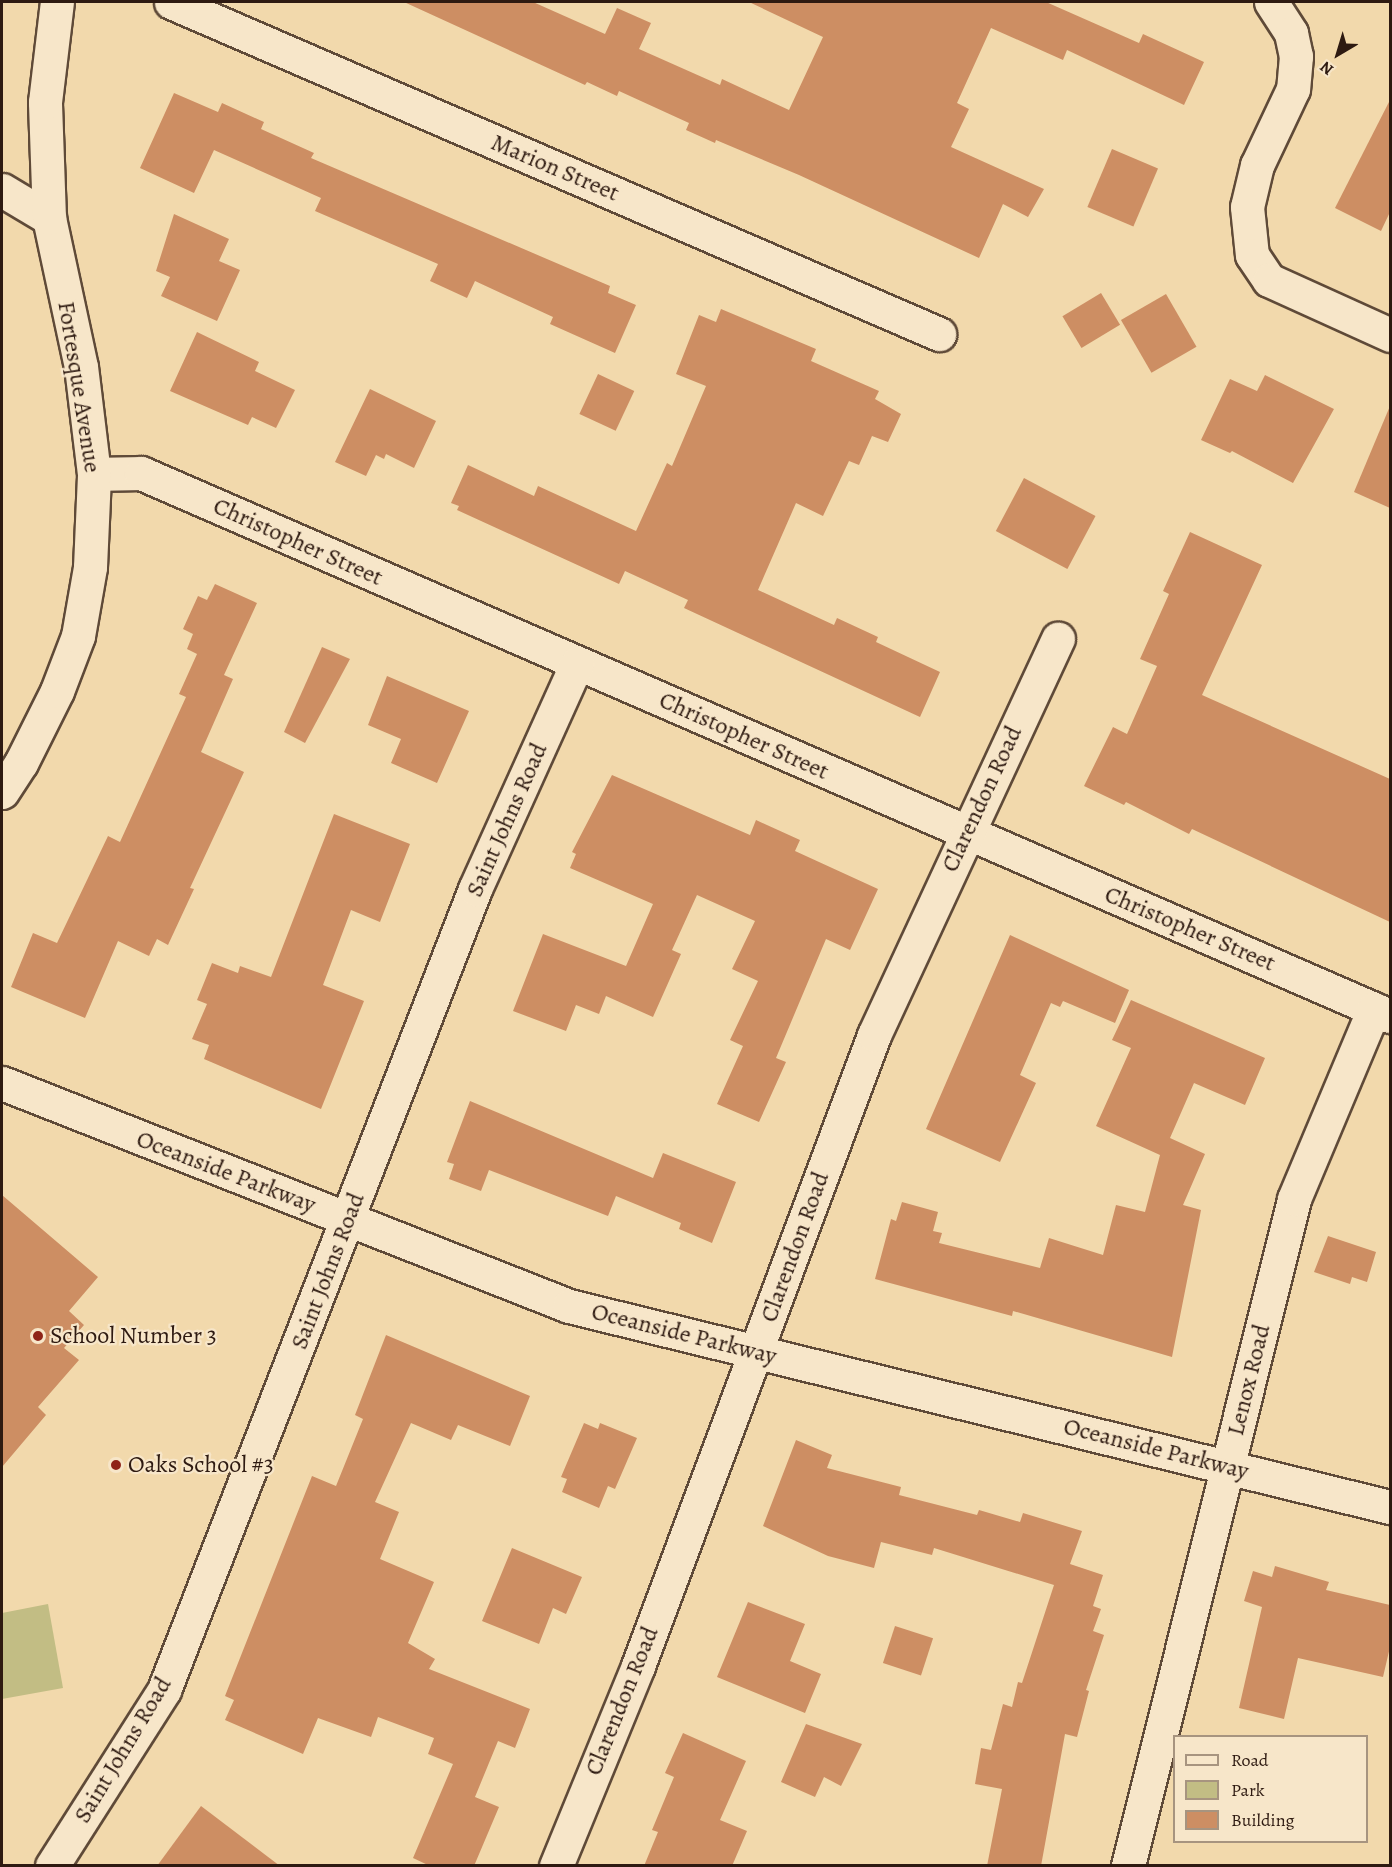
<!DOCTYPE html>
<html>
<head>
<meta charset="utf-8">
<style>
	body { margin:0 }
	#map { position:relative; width:1392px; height:1867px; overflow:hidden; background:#f2d9ac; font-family:Alegreya,serif }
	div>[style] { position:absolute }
	.green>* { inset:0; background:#c2bd84 }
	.building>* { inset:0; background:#cd8e63; transform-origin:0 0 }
	.roads { filter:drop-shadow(2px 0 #5f4a38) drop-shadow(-2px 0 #5f4a38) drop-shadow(0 2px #5f4a38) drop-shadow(0 -2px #5f4a38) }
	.minor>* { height:33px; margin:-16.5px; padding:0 16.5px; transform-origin:16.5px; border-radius:16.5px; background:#f7e6c9 }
	.dots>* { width:16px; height:16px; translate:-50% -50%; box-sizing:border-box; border:3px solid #f7e6c9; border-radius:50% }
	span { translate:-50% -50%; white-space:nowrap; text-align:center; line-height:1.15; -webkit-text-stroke:4.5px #f7e6c9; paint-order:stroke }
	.street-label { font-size:24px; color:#2e1a11 }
	.poi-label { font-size:24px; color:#2e1a11 }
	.left { translate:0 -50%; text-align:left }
	.frame { position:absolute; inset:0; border:3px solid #2e1a11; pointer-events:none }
	.legend { position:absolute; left:1173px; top:1735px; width:195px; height:108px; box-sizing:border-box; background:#f7e6c9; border:2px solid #a7947f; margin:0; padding:8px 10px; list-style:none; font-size:18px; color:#2e1a11 }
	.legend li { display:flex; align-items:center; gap:12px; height:30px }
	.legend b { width:30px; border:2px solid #a7947f }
	.north { position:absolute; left:1308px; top:24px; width:60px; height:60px; -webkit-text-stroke:4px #f7e6c9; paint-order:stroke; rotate:218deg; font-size:16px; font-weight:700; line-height:24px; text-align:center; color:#2e1a11 }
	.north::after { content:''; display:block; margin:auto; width:21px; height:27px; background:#2e1a11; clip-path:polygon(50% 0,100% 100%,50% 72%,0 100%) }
</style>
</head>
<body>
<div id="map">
	<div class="green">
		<i style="clip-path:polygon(48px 1604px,63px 1688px,2px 1699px,2px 1613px)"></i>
	</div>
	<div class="building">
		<i style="clip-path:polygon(404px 2px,533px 2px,605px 34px,617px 8px,651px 23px,639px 49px,720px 85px,722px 79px,789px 110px,823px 37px,749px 2px,1046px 2px,1139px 43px,1143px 34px,1204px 62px,1184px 105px,1067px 50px,1063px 60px,991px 28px,957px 103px,969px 109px,951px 147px,1044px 189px,1028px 217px,1003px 204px,979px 258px,799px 175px,716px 140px,715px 143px,686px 130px,689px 123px,619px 91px,617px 96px,587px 82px,585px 85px)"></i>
		<i style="clip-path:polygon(174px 93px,218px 112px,222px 103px,264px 122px,261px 129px,314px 153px,311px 158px,610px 286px,608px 293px,636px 305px,615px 353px,550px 324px,553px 317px,475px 281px,467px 298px,430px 281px,438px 264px,315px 211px,321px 198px,214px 150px,194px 193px,140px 168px)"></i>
		<i style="clip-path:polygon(1390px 100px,1390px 212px,1381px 231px,1335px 208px)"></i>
		<i style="left:1112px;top:149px;width:50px;height:63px;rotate:23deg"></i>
		<i style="clip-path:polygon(174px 214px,229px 239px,219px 261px,240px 270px,217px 321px,161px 296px,170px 277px,156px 271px)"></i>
		<i style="left:1101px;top:293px;width:37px;height:45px;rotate:59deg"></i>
		<i style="left:1166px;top:294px;width:61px;height:52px;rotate:60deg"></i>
		<i style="clip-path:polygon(721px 309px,816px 349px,811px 361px,879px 391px,875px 399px,901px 414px,888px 442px,872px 436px,859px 465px,849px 461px,823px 516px,796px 503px,758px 590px,834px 625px,837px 618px,878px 637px,876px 642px,940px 672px,920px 717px,684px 608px,688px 600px,625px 571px,619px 584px,457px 510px,459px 506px,451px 503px,468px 465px,534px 496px,538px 486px,636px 531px,667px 463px,672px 466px,706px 386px,676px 374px,699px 315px,716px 322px)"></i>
		<i style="clip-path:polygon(197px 332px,259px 362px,255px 371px,295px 390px,276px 428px,252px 417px,248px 425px,170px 391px)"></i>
		<i style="left:598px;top:374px;width:40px;height:44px;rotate:25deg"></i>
		<i style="clip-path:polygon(1265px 375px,1334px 409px,1293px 483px,1232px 451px,1230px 453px,1201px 440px,1230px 379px,1257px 391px)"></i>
		<i style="clip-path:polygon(370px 389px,436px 421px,414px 468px,386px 454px,384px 459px,376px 455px,366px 476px,335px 462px)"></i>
		<i style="clip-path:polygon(1390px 406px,1390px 508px,1354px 492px)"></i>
		<i style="left:1024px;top:478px;width:81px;height:60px;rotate:28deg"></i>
		<i style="clip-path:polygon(1190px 532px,1262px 565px,1202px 695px,1390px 779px,1390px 922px,1192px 829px,1189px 834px,1126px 802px,1124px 805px,1084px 786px,1113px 727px,1127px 734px,1157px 666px,1140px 659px,1169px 594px,1163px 591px)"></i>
		<i style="clip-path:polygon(215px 584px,257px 603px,224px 675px,233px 679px,201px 752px,244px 772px,190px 888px,194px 889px,168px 945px,157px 939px,149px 956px,118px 941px,85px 1018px,11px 987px,33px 933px,57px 943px,108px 836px,120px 842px,186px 697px,179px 694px,197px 654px,187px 649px,193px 634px,183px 629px,198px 596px,207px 600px)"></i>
		<i style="clip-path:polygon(322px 647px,350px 659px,305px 743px,284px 732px)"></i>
		<i style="clip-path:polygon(387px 676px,469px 711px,437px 783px,391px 763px,401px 739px,368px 725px)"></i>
		<i style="clip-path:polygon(612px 775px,750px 835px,756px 820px,800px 840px,795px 851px,878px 889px,850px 950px,826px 939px,776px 1058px,786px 1062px,759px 1122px,717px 1104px,743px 1046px,730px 1040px,758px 981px,732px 969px,755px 921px,697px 895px,672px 950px,681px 954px,653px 1017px,606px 996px,599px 1014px,576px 1005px,566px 1031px,513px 1011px,543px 934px,626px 966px,653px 904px,570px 868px,576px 854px,572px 852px)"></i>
		<i style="clip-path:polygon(334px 814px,410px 844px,380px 922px,351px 910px,323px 985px,364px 1001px,321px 1109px,204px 1059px,209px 1045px,192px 1039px,207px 1004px,197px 1000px,212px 963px,238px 973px,240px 966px,271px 977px)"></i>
		<i style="clip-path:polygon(1010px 935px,1129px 990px,1115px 1023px,1063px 1001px,1060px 1007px,1051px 1003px,1020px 1075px,1036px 1083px,1000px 1162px,926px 1129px)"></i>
		<i style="clip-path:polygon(1131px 1000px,1265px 1058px,1245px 1105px,1194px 1083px,1170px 1138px,1205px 1154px,1183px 1205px,1201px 1210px,1172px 1357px,1013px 1311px,1012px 1316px,875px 1279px,891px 1219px,896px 1221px,902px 1202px,938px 1212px,933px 1231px,942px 1233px,939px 1243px,1040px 1268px,1049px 1238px,1103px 1255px,1116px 1205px,1145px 1212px,1160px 1155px,1096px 1126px,1131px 1048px,1112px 1040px)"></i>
		<i style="clip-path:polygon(470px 1101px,653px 1178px,663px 1153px,736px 1182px,712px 1243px,679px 1229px,681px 1223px,616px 1196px,608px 1216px,489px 1170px,481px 1191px,449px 1179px,454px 1164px,447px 1162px)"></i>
		<i style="clip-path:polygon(2px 1195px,98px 1277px,69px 1311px,84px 1325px,64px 1348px,79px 1360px,38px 1407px,46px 1415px,2px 1467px)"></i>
		<i style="clip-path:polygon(1328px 1236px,1376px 1252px,1367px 1282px,1352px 1277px,1350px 1284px,1314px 1272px)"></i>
		<i style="clip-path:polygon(386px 1335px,530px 1396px,510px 1446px,458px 1425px,451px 1440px,411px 1423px,375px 1502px,399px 1512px,380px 1559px,434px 1582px,408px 1643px,435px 1659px,429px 1669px,530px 1709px,515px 1748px,498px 1741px,475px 1797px,499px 1807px,474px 1866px,430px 1866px,413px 1858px,453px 1764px,428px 1754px,434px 1738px,378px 1717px,371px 1737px,318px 1718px,303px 1754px,225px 1720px,234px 1700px,225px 1696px,312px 1476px,336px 1486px,363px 1419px,355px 1415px)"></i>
		<i style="clip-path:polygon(584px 1423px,598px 1429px,600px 1423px,637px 1438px,615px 1489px,608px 1486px,599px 1508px,562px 1492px,567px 1479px,561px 1477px)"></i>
		<i style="clip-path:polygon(796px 1440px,832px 1455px,827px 1468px,901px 1487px,899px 1495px,977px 1515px,979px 1510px,1020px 1522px,1023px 1513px,1082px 1531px,1070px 1564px,1103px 1575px,1093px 1606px,1101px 1609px,1093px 1631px,1104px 1635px,1086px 1690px,1089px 1691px,1077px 1737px,1065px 1734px,1041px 1866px,987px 1866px,1002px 1789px,975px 1784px,981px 1748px,991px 1750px,1003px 1704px,1012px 1707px,1018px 1682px,1022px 1683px,1054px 1585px,934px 1548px,932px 1555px,881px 1542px,874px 1568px,828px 1556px,763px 1526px)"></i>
		<i style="clip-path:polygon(512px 1548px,582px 1577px,566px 1614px,553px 1608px,539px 1644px,482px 1621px)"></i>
		<i style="clip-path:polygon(1275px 1566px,1329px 1582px,1326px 1590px,1390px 1605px,1390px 1647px,1383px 1677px,1298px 1658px,1284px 1719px,1239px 1708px,1262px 1607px,1244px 1601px,1253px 1571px,1272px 1577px)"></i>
		<i style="clip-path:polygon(748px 1602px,805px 1624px,790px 1661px,821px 1674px,805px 1713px,717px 1677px)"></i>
		<i style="left:895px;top:1626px;width:40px;height:39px;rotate:18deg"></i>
		<i style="clip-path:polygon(806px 1724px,862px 1744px,841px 1786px,824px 1777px,815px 1797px,781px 1782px)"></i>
		<i style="clip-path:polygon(683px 1733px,746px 1761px,720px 1820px,747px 1831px,732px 1866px,644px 1866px,658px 1832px,652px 1830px,674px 1777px,665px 1773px)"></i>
		<i style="clip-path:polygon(201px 1806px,280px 1866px,157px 1866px)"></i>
	</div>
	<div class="roads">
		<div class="minor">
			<i style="left:171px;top:2px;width:837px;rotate:23.38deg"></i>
			<i style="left:1271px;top:2px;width:37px;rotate:57deg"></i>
			<i style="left:1291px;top:33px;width:24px;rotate:78deg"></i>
			<i style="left:1296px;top:56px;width:33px;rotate:95deg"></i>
			<i style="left:1293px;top:89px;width:84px;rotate:115.3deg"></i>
			<i style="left:1257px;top:165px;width:43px;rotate:103.4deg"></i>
			<i style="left:1247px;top:207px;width:48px;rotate:84.1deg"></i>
			<i style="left:1252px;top:255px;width:30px;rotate:56deg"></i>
			<i style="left:1269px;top:280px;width:133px;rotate:24.4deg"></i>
			<i style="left:2px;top:190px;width:55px;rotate:30.8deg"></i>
			<i style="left:94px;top:474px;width:47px;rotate:-1.2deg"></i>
			<i style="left:141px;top:473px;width:1362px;rotate:23.5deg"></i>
			<i style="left:2px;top:792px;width:35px;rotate:-57deg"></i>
			<i style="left:21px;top:763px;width:80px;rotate:-63.4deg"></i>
			<i style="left:57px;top:691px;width:59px;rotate:-69.1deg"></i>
			<i style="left:78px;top:636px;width:70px;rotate:-80.1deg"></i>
			<i style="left:90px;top:567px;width:93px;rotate:-87.5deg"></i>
			<i style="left:94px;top:474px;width:108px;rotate:-96.9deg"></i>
			<i style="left:81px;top:367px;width:152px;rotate:-102.1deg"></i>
			<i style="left:49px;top:218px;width:116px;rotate:-92deg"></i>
			<i style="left:45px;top:102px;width:101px;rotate:-83.2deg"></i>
			<i style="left:2px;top:1083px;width:609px;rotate:21.47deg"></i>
			<i style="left:569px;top:1306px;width:845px;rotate:13.76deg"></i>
			<i style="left:52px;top:1866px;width:209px;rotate:-57.5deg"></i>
			<i style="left:164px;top:1690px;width:859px;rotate:-68.78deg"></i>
			<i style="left:475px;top:889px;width:248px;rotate:-65.7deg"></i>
			<i style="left:556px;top:1866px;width:216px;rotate:-67.7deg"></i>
			<i style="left:638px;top:1666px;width:674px;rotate:-69.49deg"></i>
			<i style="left:874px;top:1035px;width:437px;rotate:-65.1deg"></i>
			<i style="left:1128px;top:1866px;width:687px;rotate:-76.02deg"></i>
			<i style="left:1294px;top:1199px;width:206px;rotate:-67.2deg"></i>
		</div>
	</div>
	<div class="dots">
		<i style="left:38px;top:1336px;background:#8f2418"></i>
		<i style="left:116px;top:1465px;background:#8f2418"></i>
	</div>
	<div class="street-label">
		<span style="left:555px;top:168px;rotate:23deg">Marion Street</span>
		<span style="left:79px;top:387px;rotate:81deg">Fortesque Avenue</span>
		<span style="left:298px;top:542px;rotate:24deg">Christopher Street</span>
		<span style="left:744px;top:736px;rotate:24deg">Christopher Street</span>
		<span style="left:982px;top:799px;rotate:-65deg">Clarendon Road</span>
		<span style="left:507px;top:820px;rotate:-66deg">Saint Johns Road</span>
		<span style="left:1190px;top:929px;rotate:23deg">Christopher Street</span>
		<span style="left:226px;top:1172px;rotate:21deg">Oceanside Parkway</span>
		<span style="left:795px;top:1247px;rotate:-70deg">Clarendon Road</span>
		<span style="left:328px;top:1271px;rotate:-69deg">Saint Johns Road</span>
		<span style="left:684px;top:1334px;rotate:14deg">Oceanside Parkway</span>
		<span style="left:1249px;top:1380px;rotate:-76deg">Lenox Road</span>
		<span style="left:1156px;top:1449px;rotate:14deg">Oceanside Parkway</span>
		<span style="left:622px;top:1701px;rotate:-68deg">Clarendon Road</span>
		<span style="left:123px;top:1750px;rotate:-59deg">Saint Johns Road</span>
	</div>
	<div class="poi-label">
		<span class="left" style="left:50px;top:1336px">School Number 3</span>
		<span class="left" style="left:128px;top:1465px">Oaks School #3</span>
	</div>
	<div class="frame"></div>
	<ul class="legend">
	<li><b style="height:8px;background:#f7e6c9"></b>Road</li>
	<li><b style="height:16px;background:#c2bd84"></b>Park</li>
	<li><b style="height:16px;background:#cd8e63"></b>Building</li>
	</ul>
	<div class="north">N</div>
</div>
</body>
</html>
